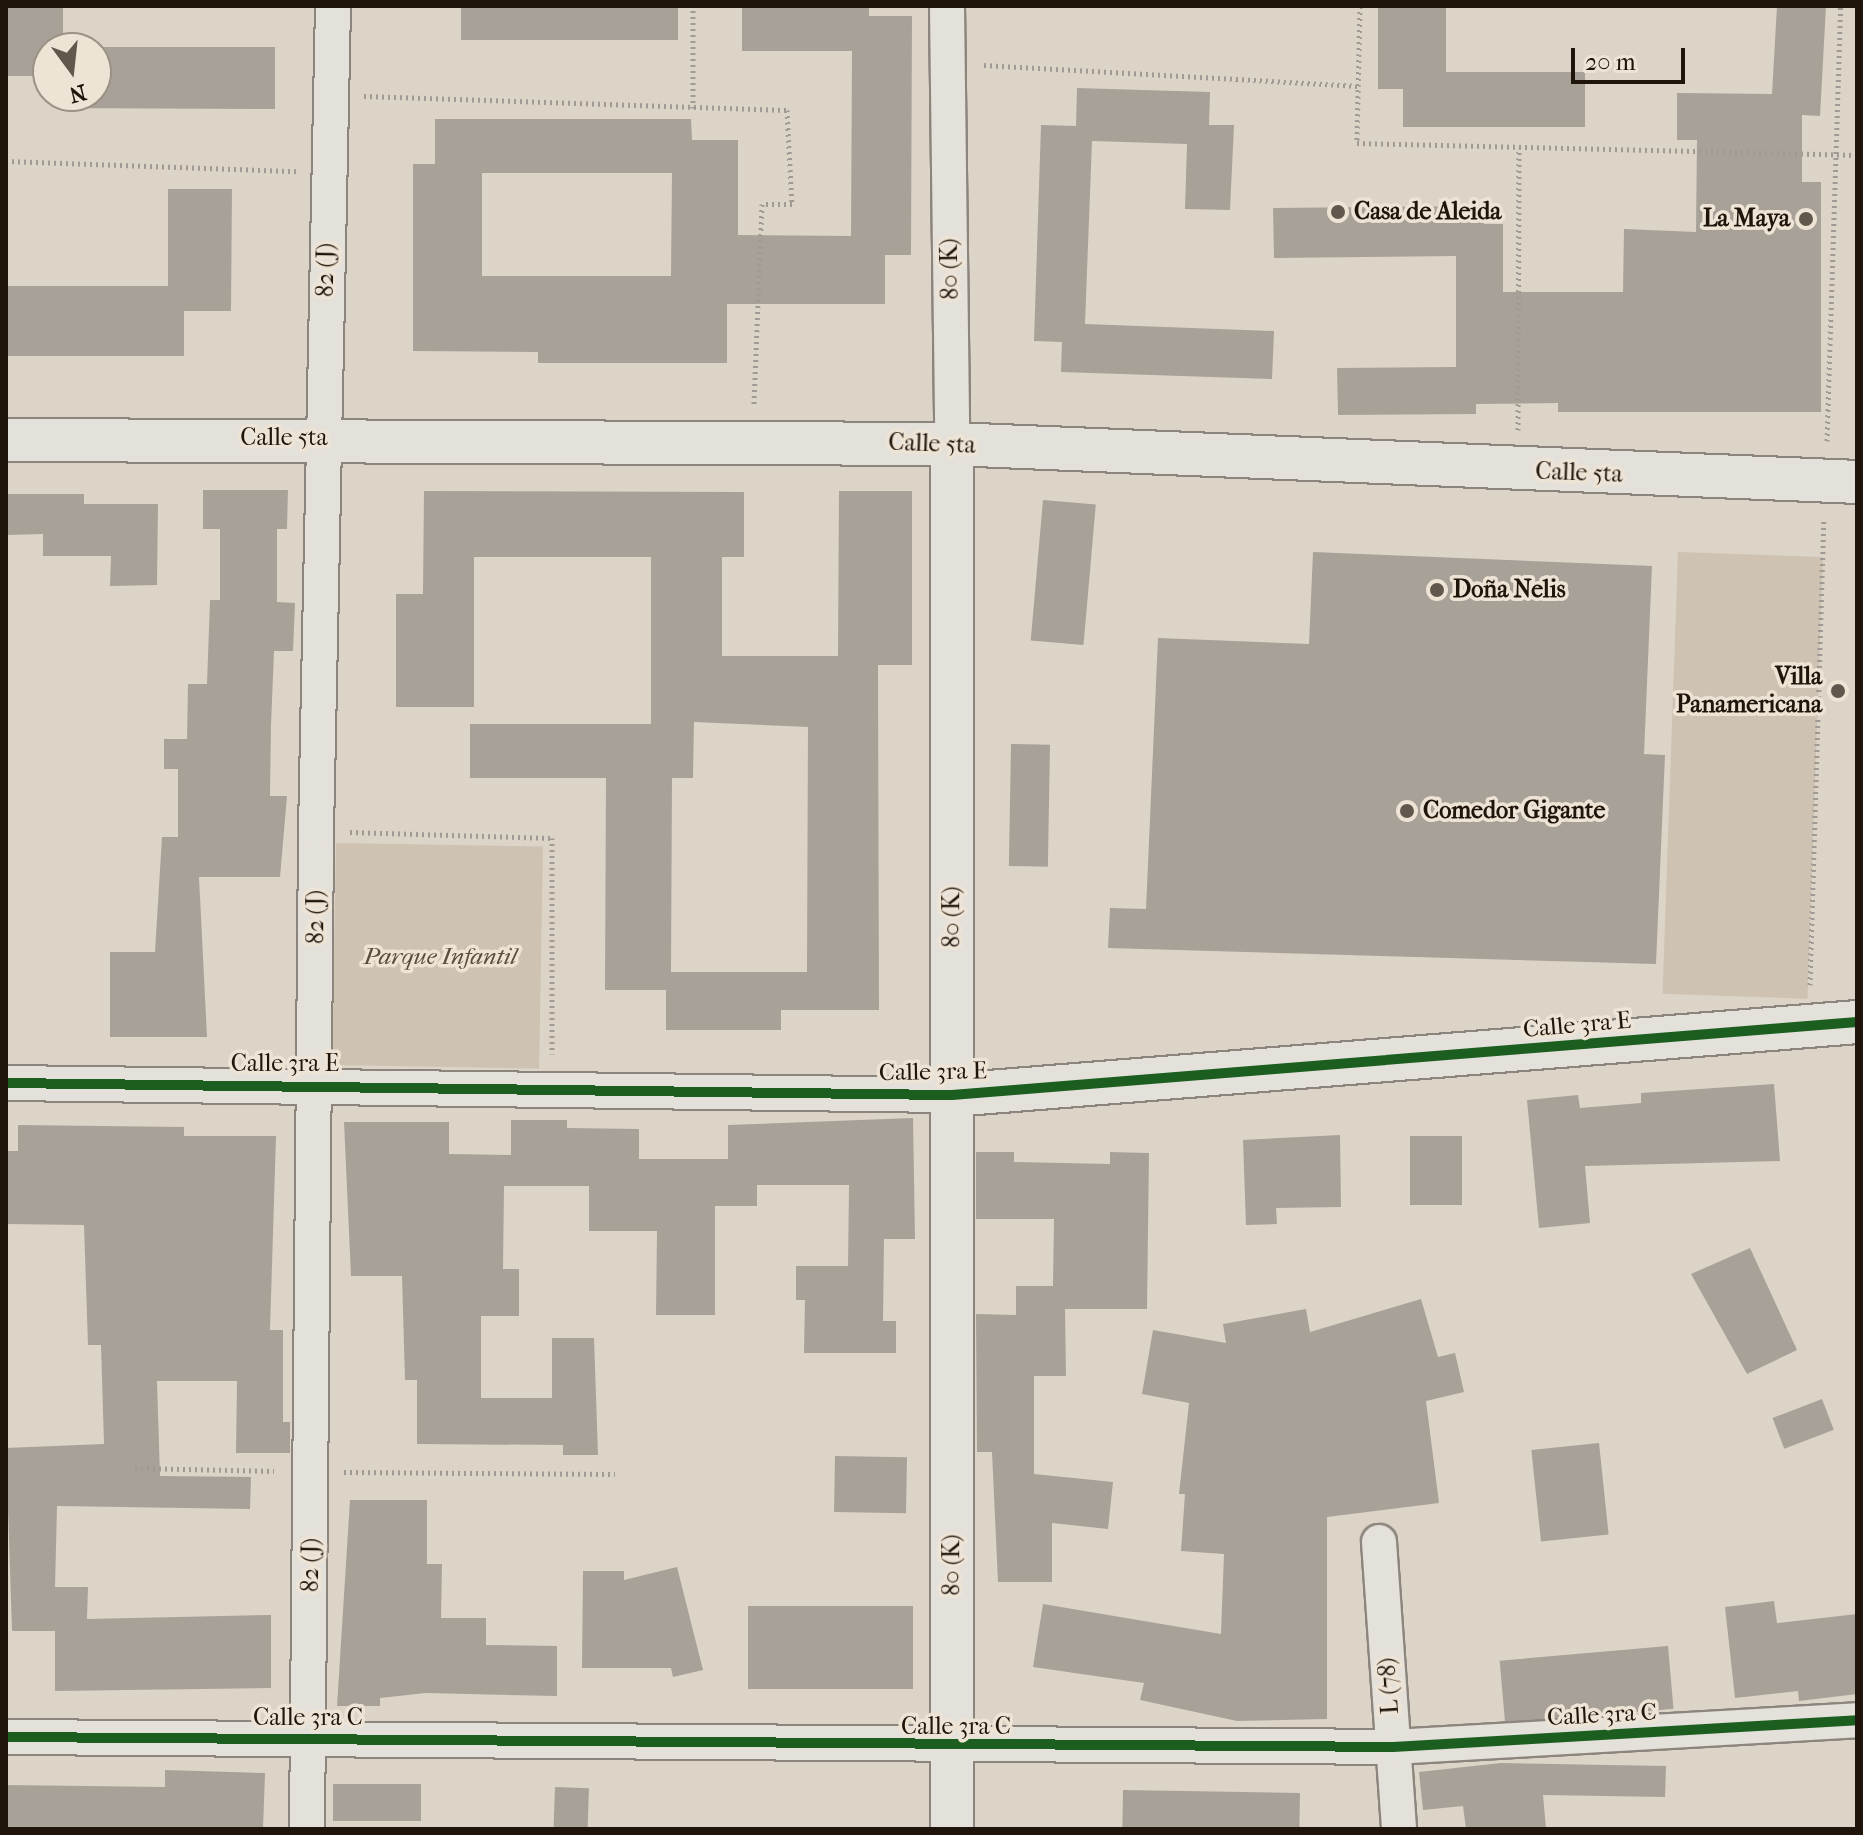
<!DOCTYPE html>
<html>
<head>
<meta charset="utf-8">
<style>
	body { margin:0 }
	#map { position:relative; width:1863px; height:1835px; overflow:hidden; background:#dcd4c7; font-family:"IM FELL French Canon",serif }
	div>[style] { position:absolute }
	.green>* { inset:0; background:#cec2b2; transform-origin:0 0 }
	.building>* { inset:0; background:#a7a198; transform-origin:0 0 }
	.path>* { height:5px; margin-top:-2.5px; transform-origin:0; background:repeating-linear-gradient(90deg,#9f9a94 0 2px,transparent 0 6px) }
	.roads { filter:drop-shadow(2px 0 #8b857d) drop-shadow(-2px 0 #8b857d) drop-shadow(0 2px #8b857d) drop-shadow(0 -2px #8b857d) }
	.minor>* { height:34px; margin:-17px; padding:0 17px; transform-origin:17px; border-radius:17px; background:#e4e0da }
	.tertiary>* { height:42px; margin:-21px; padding:0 21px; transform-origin:21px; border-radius:21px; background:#e4e0da }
	.cycleway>* { height:10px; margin:-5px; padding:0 5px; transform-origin:5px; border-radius:5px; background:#1b5e20 }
	.dots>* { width:22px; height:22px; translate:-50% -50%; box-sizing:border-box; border:4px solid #eee4d5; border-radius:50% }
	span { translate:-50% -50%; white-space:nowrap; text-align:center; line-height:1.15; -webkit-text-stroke:7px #eee4d5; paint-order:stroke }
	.poi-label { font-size:24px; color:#1f150b; font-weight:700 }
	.left { translate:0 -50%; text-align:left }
	.right { translate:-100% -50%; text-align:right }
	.street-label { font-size:24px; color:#1f150b }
	.park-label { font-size:24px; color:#584d3f; font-style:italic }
	.frame { position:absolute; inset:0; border:8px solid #1f150b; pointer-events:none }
	.north { position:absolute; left:32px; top:32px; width:80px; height:80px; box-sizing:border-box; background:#eee4d5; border:2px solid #9b9184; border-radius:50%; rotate:165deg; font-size:22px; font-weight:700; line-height:32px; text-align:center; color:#1f150b }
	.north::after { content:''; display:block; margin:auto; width:28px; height:36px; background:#61584d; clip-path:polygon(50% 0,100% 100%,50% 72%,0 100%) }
	.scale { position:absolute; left:1571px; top:48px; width:114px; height:36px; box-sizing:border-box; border:4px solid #1f150b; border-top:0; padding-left:10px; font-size:24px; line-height:28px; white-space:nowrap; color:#1f150b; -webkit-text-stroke:6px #eee4d5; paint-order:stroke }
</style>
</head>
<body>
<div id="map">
	<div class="green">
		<i style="left:1678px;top:552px;width:145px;height:442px;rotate:2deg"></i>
		<i style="left:336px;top:843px;width:207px;height:222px;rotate:1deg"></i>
	</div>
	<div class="building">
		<i style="clip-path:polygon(6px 6px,63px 6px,63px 47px,275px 47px,275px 109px,55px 108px,55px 96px,96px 96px,96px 48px,48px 48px,48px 76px,6px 76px)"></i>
		<i style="left:461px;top:6px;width:217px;height:34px"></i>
		<i style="clip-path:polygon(evenodd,742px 6px,869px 6px,869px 16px,912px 16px,911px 255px,885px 255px,885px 304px,727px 304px,727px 363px,538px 363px,538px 352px,413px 351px,413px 164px,435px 164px,435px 119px,691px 119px,692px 140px,738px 140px,738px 235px,851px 236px,852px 51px,742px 51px,742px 6px,482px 173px,672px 173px,671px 276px,482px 276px,482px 173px)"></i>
		<i style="clip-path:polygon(1378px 6px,1446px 6px,1446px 72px,1585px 72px,1585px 127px,1403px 127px,1403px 89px,1378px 89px)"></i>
		<i style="clip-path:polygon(1777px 6px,1826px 6px,1820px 116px,1802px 115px,1802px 182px,1821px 182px,1821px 412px,1558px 412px,1558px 403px,1476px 404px,1476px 414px,1338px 415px,1337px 368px,1456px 367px,1456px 256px,1274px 258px,1273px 208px,1484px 206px,1484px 224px,1503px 224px,1503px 292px,1623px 292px,1624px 229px,1696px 232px,1697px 140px,1677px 140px,1677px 93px,1772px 94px)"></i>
		<i style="clip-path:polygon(1077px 88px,1210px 92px,1209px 125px,1234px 125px,1230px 210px,1185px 209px,1187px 144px,1092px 141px,1085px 324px,1274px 331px,1272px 379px,1061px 372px,1062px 342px,1034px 341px,1041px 125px,1076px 126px)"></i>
		<i style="clip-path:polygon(168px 189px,232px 189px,231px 311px,184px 311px,184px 356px,6px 356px,6px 286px,168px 286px)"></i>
		<i style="clip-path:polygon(203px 490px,288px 490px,287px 529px,277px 529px,277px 602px,295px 603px,293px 651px,274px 651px,271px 725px,270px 796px,287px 796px,280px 877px,199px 877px,207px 1037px,110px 1037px,110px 952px,155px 952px,162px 837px,178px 837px,178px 769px,164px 769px,164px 739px,187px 739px,188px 684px,207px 684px,210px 600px,220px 600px,220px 529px,203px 529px)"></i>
		<i style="clip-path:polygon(evenodd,424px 491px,744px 492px,744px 557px,722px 557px,722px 656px,838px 656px,839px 491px,912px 491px,912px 665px,878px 665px,879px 1010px,781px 1010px,781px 1030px,666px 1030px,666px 990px,605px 990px,606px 778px,470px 778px,470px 724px,651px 724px,651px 557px,474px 557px,474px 707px,396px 707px,396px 594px,423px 594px,424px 491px,694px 722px,808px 727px,807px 972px,671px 972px,672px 778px,693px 778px,694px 722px)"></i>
		<i style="clip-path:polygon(6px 494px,84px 494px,84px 504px,158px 504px,157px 585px,110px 586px,111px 556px,43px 556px,43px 534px,6px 535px)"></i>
		<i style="left:1043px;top:500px;width:53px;height:141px;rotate:5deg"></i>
		<i style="clip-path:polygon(1313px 552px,1652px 566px,1644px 754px,1665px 755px,1656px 964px,1108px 948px,1110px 908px,1146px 909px,1158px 638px,1309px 644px)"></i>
		<i style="left:1011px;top:744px;width:39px;height:122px;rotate:1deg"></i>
		<i style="clip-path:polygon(1774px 1084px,1780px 1161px,1585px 1166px,1590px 1223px,1539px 1228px,1527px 1100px,1578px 1095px,1580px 1108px,1641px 1103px,1641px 1093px)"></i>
		<i style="clip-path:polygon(913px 1118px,915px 1239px,884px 1239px,883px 1321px,896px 1321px,896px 1353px,804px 1353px,805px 1300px,796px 1300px,796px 1266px,848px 1266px,849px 1185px,757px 1185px,757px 1206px,715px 1206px,715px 1315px,656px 1315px,657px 1231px,589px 1231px,589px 1186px,504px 1186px,503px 1269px,519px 1269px,519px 1316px,481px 1316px,481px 1398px,552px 1398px,552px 1338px,594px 1338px,598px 1455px,563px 1455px,563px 1445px,417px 1444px,417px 1380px,405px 1380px,402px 1276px,351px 1276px,344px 1122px,449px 1122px,449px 1154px,511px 1155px,511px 1120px,567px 1120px,567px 1128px,639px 1129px,639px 1159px,728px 1159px,728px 1125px)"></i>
		<i style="clip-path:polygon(18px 1125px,184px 1127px,184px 1136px,276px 1136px,270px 1330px,283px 1330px,283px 1422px,290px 1422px,290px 1453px,236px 1453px,237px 1381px,157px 1381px,160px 1476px,251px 1477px,250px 1509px,57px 1506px,55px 1587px,88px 1587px,87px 1619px,271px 1615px,271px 1688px,55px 1691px,55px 1631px,12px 1631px,6px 1448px,104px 1444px,101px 1345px,88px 1345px,84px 1225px,6px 1224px,6px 1151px,18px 1151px)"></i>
		<i style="clip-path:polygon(1340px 1135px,1341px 1207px,1276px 1208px,1277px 1224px,1246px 1225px,1243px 1140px)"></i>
		<i style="left:1410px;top:1136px;width:52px;height:69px"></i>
		<i style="clip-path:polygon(976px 1152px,1014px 1152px,1014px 1162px,1110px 1164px,1110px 1152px,1149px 1153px,1147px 1309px,1065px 1309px,1066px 1376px,1034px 1376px,1034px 1474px,1113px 1482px,1108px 1529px,1052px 1523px,1052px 1582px,998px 1582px,992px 1452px,977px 1452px,976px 1314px,1016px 1315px,1016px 1286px,1053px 1286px,1054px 1219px,976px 1219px)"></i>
		<i style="clip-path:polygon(1750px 1248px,1797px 1350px,1747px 1374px,1691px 1274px)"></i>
		<i style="clip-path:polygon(1421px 1299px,1438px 1357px,1455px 1353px,1464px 1392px,1426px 1401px,1439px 1503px,1327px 1517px,1327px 1719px,1237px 1721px,1140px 1700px,1144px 1683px,1033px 1667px,1043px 1604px,1221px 1634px,1224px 1554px,1181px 1551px,1185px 1494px,1179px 1494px,1189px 1403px,1142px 1394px,1153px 1330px,1226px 1343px,1223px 1324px,1306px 1309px,1310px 1332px)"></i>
		<i style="left:1822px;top:1399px;width:33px;height:53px;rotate:69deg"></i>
		<i style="left:1599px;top:1443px;width:92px;height:68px;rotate:84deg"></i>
		<i style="left:835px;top:1456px;width:72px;height:56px;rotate:1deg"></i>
		<i style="clip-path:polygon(350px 1500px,427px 1500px,427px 1564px,442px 1564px,441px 1618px,486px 1618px,486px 1645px,557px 1646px,557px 1696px,426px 1693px,380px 1698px,380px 1706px,337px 1706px)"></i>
		<i style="clip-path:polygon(677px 1567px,703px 1670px,673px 1677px,671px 1668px,582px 1668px,583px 1571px,624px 1571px,624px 1580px)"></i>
		<i style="clip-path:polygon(1774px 1601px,1777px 1623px,1857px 1614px,1857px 1694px,1799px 1701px,1798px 1691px,1735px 1698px,1725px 1607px)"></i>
		<i style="left:748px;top:1606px;width:165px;height:83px"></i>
		<i style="left:1668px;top:1646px;width:63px;height:169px;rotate:85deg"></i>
		<i style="clip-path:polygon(1501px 1763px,1666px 1766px,1665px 1797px,1543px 1795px,1546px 1829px,1466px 1829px,1463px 1806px,1423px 1810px,1419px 1772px)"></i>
		<i style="clip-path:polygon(165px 1770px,265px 1773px,263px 1829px,6px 1829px,6px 1785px,165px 1787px)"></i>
		<i style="left:333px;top:1784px;width:88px;height:37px"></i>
		<i style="left:555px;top:1787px;width:34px;height:42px;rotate:2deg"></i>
		<i style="left:1123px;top:1790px;width:177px;height:39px;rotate:1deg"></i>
	</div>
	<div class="path">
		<i style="left:1360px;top:6px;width:137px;rotate:91.3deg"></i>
		<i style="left:1357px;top:143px;width:500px;rotate:1.37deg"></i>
		<i style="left:984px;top:65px;width:375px;rotate:3.2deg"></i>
		<i style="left:364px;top:96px;width:423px;rotate:1.9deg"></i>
		<i style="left:787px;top:110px;width:94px;rotate:87deg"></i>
		<i style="left:792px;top:204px;width:30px;rotate:180deg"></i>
		<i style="left:762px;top:204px;width:202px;rotate:92.3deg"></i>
		<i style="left:693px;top:108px;width:102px;rotate:-90deg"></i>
		<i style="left:6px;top:161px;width:291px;rotate:2deg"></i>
		<i style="left:1518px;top:430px;width:282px;rotate:-89.8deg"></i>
		<i style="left:1827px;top:441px;width:435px;rotate:-88.2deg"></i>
		<i style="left:350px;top:832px;width:202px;rotate:1.7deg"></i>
		<i style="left:552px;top:838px;width:216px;rotate:90deg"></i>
		<i style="left:1810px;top:985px;width:466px;rotate:-88.3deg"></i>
		<i style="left:135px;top:1468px;width:139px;rotate:1.2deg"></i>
		<i style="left:344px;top:1472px;width:271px;rotate:0.4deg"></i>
	</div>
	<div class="roads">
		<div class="minor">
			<i style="left:947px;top:6px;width:438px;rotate:89.3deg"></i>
			<i style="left:6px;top:1083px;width:946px;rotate:0.73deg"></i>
			<i style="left:1379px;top:1542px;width:288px;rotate:86deg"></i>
			<i style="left:6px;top:1737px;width:1387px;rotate:0.41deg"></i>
			<i style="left:1393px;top:1747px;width:465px;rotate:-3.3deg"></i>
			<i style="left:307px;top:1829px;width:998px;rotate:-89.48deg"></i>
			<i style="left:316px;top:831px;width:825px;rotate:-88.82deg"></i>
		</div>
		<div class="tertiary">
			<i style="left:6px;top:440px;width:946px;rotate:0.24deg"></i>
			<i style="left:952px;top:444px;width:906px;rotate:2.4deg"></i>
			<i style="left:952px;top:1095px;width:908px;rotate:-4.61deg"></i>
			<i style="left:952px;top:1829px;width:1385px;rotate:-90deg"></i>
		</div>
	</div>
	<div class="cycleway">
		<i style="left:6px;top:1083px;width:946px;rotate:0.73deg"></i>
		<i style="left:952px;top:1095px;width:908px;rotate:-4.61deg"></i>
		<i style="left:6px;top:1737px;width:1387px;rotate:0.41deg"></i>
		<i style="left:1393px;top:1747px;width:465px;rotate:-3.3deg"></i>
	</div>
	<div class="dots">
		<i style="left:1338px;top:212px;background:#61584d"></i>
		<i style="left:1806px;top:219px;background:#61584d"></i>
		<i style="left:1437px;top:590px;background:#61584d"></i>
		<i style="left:1838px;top:691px;background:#61584d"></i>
		<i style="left:1407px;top:811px;background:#61584d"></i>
	</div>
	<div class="poi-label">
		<span class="left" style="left:1354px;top:212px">Casa de Aleida</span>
		<span class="right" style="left:1790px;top:219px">La Maya</span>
		<span class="left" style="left:1453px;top:590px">Doña Nelis</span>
		<span class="right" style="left:1822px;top:691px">Villa<br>Panamericana</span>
		<span class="left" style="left:1423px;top:811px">Comedor Gigante</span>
	</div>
	<div class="street-label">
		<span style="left:950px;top:269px;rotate:-91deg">80 (K)</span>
		<span style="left:326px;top:270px;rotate:-89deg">82 (J)</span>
		<span style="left:284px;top:438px">Calle 5ta</span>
		<span style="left:932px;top:444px;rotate:2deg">Calle 5ta</span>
		<span style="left:1579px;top:473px;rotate:2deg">Calle 5ta</span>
		<span style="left:316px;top:917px;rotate:-90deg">82 (J)</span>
		<span style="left:952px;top:917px;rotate:-90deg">80 (K)</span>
		<span style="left:1577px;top:1025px;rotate:-5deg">Calle 3ra E</span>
		<span style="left:285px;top:1064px">Calle 3ra E</span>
		<span style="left:933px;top:1072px;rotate:-1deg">Calle 3ra E</span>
		<span style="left:311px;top:1565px;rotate:-89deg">82 (J)</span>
		<span style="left:952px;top:1565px;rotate:-90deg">80 (K)</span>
		<span style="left:1389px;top:1686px;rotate:-94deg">L (78)</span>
		<span style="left:1602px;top:1715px;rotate:-3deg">Calle 3ra C</span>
		<span style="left:308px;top:1718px">Calle 3ra C</span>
		<span style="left:956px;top:1727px">Calle 3ra C</span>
	</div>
	<div class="park-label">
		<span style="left:440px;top:957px">Parque Infantil</span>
	</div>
	<div class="frame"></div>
	<div class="north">N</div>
	<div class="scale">20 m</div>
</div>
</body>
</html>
